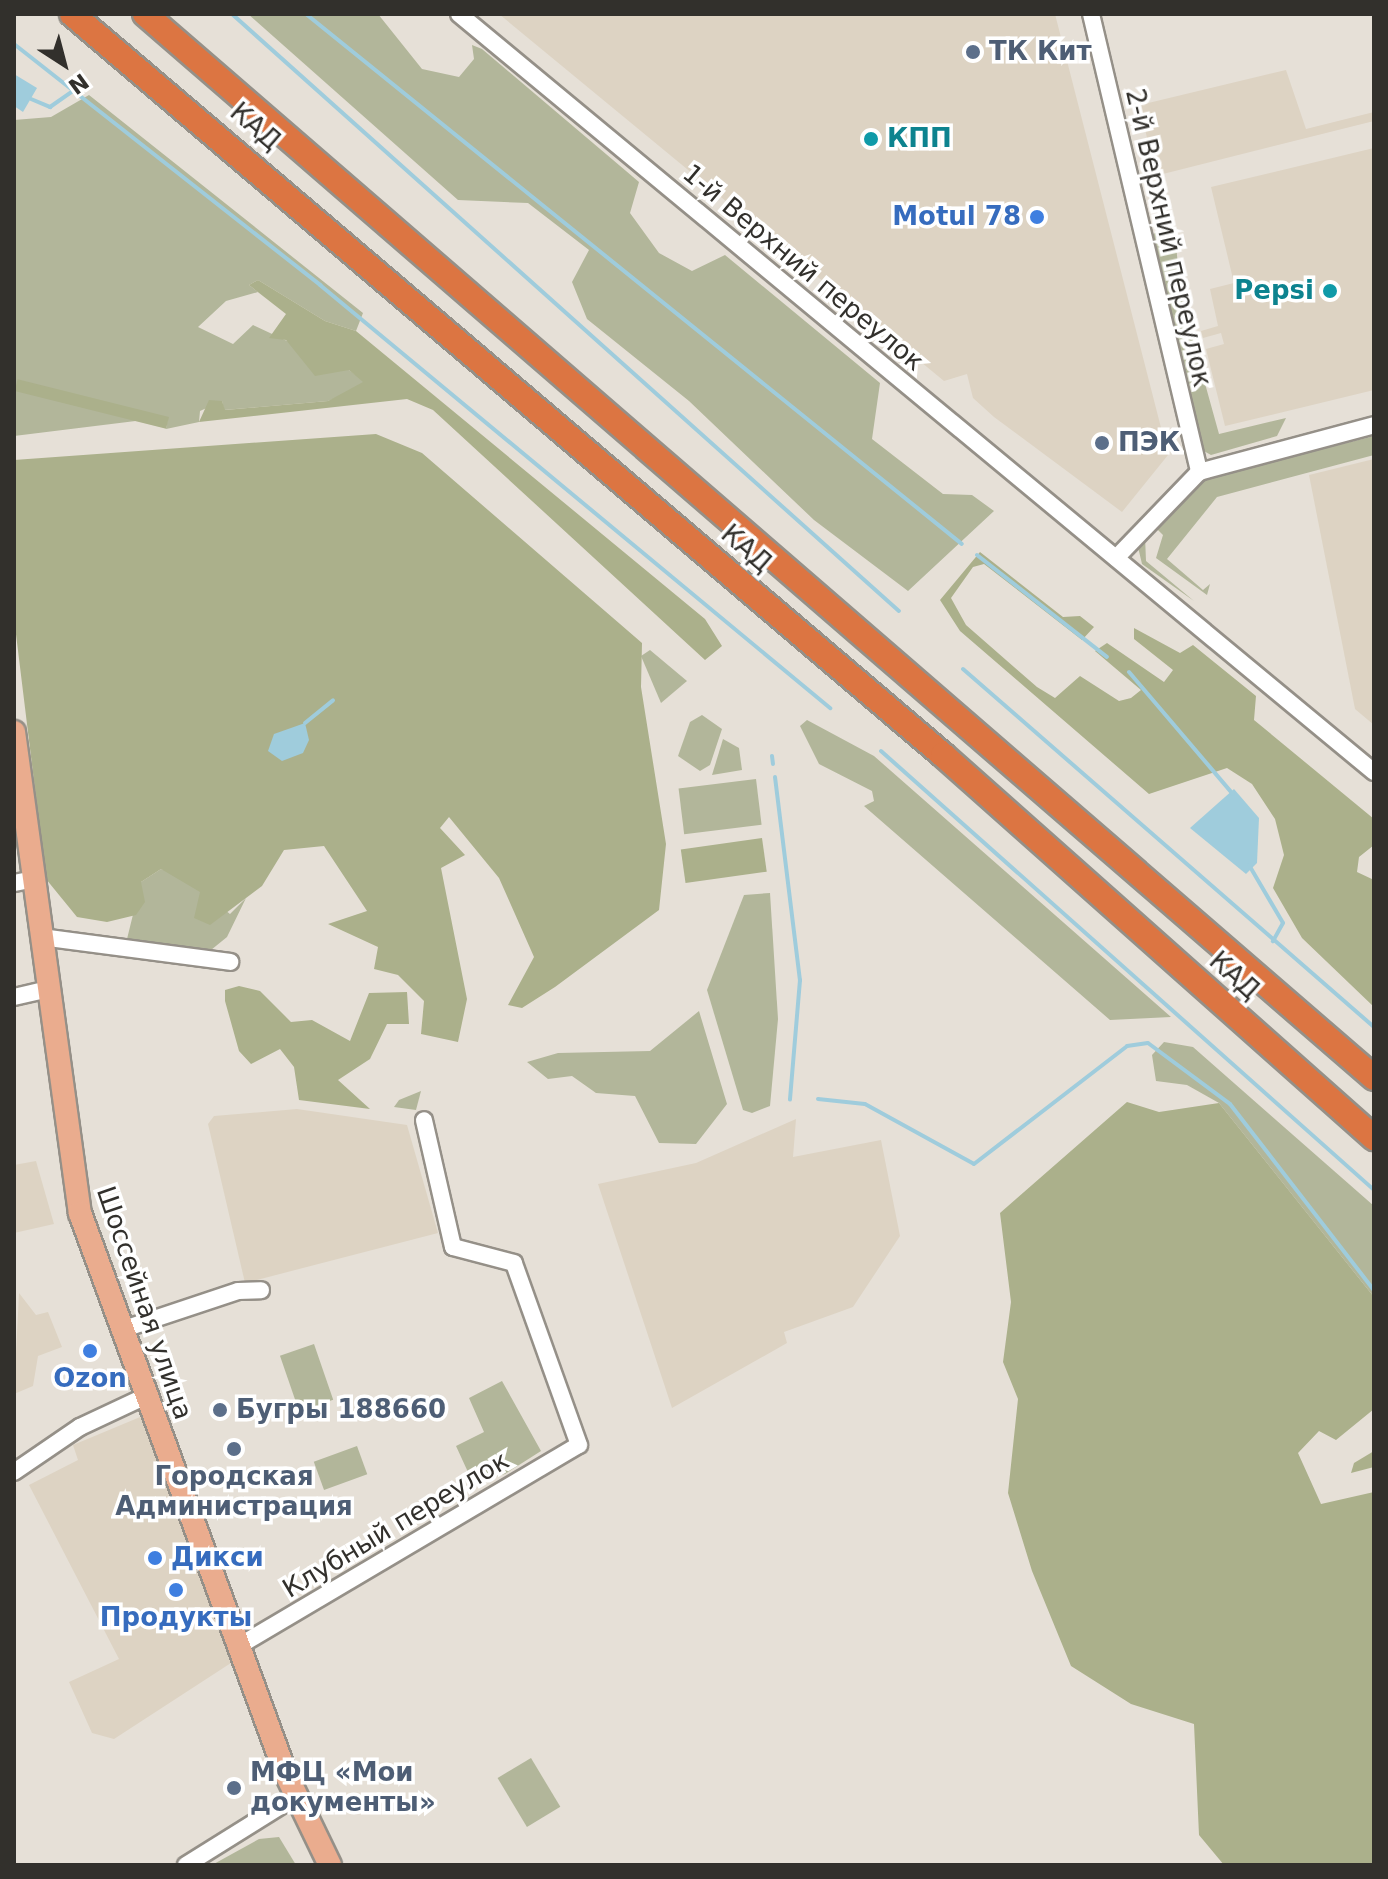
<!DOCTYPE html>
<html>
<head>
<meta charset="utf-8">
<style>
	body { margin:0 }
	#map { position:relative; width:1388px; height:1879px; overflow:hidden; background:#e6e0d7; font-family:"DejaVu Sans",sans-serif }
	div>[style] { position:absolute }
	.built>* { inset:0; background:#ddd3c3 }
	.green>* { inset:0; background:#b2b69a; transform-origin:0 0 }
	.forest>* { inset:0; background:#abb08b; transform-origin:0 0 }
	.water>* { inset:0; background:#9fccdc }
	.stream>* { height:4px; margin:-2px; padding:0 2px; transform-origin:2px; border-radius:2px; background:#9fccdc }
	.roads { filter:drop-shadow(2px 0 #959088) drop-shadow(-2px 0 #959088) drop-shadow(0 2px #959088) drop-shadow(0 -2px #959088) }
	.minor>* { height:16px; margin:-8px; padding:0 8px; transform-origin:8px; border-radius:8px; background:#fff }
	.major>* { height:22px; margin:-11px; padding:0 11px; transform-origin:11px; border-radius:11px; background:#eaac8e }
	.highway>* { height:24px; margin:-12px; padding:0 12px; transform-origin:12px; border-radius:12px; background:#dc7542 }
	.dots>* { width:22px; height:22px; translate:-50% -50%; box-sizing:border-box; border:4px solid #fff; border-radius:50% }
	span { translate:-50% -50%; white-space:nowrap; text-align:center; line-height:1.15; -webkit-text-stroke:7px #fff; paint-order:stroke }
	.service-label { font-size:26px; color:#4e5e75; font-weight:700 }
	.left { translate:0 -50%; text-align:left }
	.street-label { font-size:26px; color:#32302c }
	.culture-label { font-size:26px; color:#0d838f; font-weight:700 }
	.right { translate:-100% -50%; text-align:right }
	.shop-label { font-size:26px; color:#366cbe; font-weight:700 }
	.frame { position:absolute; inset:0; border:16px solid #32302c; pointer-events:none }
	.north { position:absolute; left:24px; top:24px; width:80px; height:80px; -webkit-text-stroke:6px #fff; paint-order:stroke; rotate:144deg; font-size:22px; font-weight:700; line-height:32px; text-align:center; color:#32302c }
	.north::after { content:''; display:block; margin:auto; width:28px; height:36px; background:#32302c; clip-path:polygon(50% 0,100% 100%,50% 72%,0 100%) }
</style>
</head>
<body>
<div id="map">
	<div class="built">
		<i style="clip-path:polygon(499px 14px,1055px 14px,1168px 455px,1122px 512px,994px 417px,973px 398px,967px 374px,944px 381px)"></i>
		<i style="clip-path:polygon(1286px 70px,1306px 129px,1374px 112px,1374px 121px,1155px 176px,1140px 105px)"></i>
		<i style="clip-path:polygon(1374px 148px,1374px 390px,1225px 426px,1206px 349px,1224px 344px,1221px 333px,1203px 338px,1201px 331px,1218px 326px,1210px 289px,1234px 283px,1211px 187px)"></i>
		<i style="clip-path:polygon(1374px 459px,1374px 725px,1355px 709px,1309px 475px)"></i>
		<i style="clip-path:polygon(297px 1109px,407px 1125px,438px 1233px,245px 1283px,208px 1124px,214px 1116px)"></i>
		<i style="clip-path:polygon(796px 1119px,793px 1157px,881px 1140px,900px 1236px,853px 1307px,784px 1332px,787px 1343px,672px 1408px,598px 1184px,696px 1163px)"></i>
		<i style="clip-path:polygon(36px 1161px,54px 1224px,14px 1233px,14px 1165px)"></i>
		<i style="clip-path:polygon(19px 1293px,36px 1315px,48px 1312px,62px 1347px,38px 1356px,33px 1386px,14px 1394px)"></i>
		<i style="clip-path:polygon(145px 1415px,234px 1661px,114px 1739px,92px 1733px,69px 1682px,119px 1659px,29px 1485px,78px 1460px,73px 1445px)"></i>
	</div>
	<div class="green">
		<i style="clip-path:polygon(248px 14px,378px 14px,422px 69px,459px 77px,474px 59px,472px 45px,482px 49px,639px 182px,630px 213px,659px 253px,692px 271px,725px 255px,880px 383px,872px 439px,943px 494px,972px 495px,994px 511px,908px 591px,814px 520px,689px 401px,587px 319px,572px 282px,589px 250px,528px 203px,458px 200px)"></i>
		<i style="clip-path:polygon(89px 95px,363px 313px,356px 331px,325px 321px,258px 280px,249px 285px,258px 292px,226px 301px,198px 327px,233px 344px,253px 325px,349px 370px,364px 381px,360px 388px,328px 401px,224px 410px,222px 401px,200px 411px,199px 422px,166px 429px,168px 417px,14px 436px,14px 120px,51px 117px)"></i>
		<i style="clip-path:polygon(1174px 224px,1181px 297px,1219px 434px,1286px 418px,1277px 436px,1211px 455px,1202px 450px,1151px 235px)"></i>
		<i style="clip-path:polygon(1374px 436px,1374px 455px,1217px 497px,1167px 559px,1203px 590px,1210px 584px,1207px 595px,1156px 558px,1163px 535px,1154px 526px,1202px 480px)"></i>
		<i style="clip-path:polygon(1145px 536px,1146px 561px,1194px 601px,1142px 564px,1138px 547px)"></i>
		<i style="clip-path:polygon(650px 650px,687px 681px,661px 703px,641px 656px)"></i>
		<i style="clip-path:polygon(702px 715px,722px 729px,710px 765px,700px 771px,678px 756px,690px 722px)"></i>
		<i style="clip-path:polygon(807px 720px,874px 756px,1171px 1017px,1110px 1020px,864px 806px,874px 801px,872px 791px,819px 764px,800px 726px)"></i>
		<i style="clip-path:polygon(723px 739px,739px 748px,742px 770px,712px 775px)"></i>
		<i style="left:756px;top:779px;width:46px;height:78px;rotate:83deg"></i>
		<i style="clip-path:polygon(161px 869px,184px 877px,230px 914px,246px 898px,227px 937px,211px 950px,127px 939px,141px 882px)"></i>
		<i style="clip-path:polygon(770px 893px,778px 1019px,770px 1106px,752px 1113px,743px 1110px,707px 990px,744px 895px)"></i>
		<i style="clip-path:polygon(699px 1011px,727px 1104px,696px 1144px,659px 1143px,635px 1096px,596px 1093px,572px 1076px,548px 1079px,527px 1062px,558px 1053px,650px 1051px)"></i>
		<i style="clip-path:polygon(1164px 1042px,1193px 1047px,1374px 1206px,1374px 1297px,1219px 1103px,1187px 1085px,1156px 1081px,1152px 1055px)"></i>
		<i style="clip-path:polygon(421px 1091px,416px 1110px,394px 1107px,399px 1100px)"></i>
		<i style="left:314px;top:1344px;width:59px;height:36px;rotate:71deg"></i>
		<i style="clip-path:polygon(502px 1381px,541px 1451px,505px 1474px,473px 1483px,456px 1446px,484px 1432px,469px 1398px)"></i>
		<i style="left:357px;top:1446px;width:30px;height:46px;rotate:70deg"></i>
		<i style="left:531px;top:1758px;width:57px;height:39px;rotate:59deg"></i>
		<i style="clip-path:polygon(279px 1837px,296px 1865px,212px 1865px,259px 1839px)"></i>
	</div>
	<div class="forest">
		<i style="clip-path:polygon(258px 280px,325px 321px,356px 331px,705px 619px,722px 646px,705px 660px,433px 410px,407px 399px,199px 422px,209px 400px,222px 401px,225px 410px,328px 401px,363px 382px,349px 370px,315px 376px,286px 340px,269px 338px,286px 314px,249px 285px)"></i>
		<i style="left:169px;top:417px;width:12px;height:156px;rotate:104deg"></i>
		<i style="clip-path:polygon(376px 434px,422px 453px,642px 643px,641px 687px,666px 844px,659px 910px,555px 987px,522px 1008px,508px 1005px,534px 957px,499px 878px,449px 817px,440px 828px,465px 855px,441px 868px,467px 999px,458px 1042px,421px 1034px,424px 1001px,398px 975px,374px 969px,378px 947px,328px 924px,367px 911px,324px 846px,284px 850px,262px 886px,210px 925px,194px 918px,200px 892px,161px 869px,141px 882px,145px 902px,136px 915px,107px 922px,77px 917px,46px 879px,14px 618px,14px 460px)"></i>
		<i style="clip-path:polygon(980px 552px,1063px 617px,1080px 616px,1094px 627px,1082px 640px,984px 564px,973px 567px,951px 598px,966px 625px,1037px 687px,1055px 698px,1080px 676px,1119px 701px,1131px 698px,1141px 690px,1095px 651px,1107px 643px,1164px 682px,1173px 670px,1134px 639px,1134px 628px,1180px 653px,1193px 645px,1256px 696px,1254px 720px,1374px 819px,1374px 845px,1359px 857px,1357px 872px,1374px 880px,1374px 1007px,1302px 938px,1273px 888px,1284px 855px,1275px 819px,1252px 784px,1227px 768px,1149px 794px,960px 631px,940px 600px)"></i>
		<i style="left:762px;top:838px;width:34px;height:82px;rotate:82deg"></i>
		<i style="clip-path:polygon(239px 986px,260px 991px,291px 1022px,312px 1020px,350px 1041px,369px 993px,407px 992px,409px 1024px,387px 1024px,370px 1059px,338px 1080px,370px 1109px,299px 1100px,294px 1067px,280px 1049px,251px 1064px,239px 1051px,225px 1001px,225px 990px)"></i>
		<i style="clip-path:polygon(1127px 1102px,1159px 1112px,1219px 1103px,1374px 1297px,1374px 1409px,1336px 1440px,1319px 1431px,1298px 1453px,1321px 1504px,1374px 1492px,1374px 1865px,1224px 1865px,1199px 1835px,1194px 1724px,1131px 1704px,1071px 1666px,1032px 1571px,1008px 1493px,1018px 1399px,1003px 1362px,1011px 1302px,1000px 1213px)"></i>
		<i style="clip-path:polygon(1374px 1451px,1374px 1467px,1351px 1473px,1354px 1463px)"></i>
	</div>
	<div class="water">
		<i style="clip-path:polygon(14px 74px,37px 88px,23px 112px,14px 106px)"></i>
		<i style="clip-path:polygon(305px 723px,309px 740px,303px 753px,282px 761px,268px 751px,274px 734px)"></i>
		<i style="clip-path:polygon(1234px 789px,1259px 818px,1257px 863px,1246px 874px,1190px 828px)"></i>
	</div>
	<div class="stream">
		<i style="left:232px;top:14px;width:895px;rotate:41.83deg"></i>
		<i style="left:306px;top:14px;width:843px;rotate:38.94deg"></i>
		<i style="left:14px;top:44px;width:390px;rotate:38.2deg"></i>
		<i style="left:320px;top:285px;width:663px;rotate:39.67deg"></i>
		<i style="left:31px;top:99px;width:21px;rotate:23deg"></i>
		<i style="left:50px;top:107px;width:29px;rotate:-35deg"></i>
		<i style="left:977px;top:555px;width:165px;rotate:38.1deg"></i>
		<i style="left:963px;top:669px;width:545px;rotate:41.06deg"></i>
		<i style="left:1129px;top:672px;width:160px;rotate:49.6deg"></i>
		<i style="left:305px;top:723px;width:36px;rotate:-39deg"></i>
		<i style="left:881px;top:751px;width:660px;rotate:41.68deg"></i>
		<i style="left:772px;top:756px;width:8px;rotate:83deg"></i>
		<i style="left:775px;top:777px;width:205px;rotate:83deg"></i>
		<i style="left:800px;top:980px;width:120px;rotate:94.8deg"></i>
		<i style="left:1249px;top:865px;width:67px;rotate:59.6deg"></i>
		<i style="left:1283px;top:923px;width:21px;rotate:119deg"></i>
		<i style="left:818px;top:1099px;width:47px;rotate:6.1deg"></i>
		<i style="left:865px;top:1104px;width:124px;rotate:28.8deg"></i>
		<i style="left:974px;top:1164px;width:193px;rotate:-37.6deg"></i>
		<i style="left:1127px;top:1046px;width:21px;rotate:-8deg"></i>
		<i style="left:1148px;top:1043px;width:102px;rotate:36.6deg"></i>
		<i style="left:1230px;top:1104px;width:235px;rotate:52.3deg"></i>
	</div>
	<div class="roads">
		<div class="minor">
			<i style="left:459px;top:14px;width:1188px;rotate:39.64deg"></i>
			<i style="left:1091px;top:14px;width:471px;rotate:76.7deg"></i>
			<i style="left:1116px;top:558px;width:120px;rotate:-46deg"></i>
			<i style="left:1199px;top:472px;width:181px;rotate:-15deg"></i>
			<i style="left:14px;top:883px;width:21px;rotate:-11deg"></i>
			<i style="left:41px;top:937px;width:191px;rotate:7.5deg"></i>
			<i style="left:14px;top:997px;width:35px;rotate:-13deg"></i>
			<i style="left:121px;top:1330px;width:123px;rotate:-18.4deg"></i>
			<i style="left:238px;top:1291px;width:23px;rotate:-2deg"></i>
			<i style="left:14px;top:1472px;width:80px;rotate:-34.3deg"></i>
			<i style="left:80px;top:1427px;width:73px;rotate:-25.2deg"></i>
			<i style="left:237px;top:1647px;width:397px;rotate:-30.6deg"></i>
			<i style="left:579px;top:1445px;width:193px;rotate:-109.7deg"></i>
			<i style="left:514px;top:1263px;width:63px;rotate:-165.3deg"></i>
			<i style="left:453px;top:1247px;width:130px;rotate:-102.9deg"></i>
			<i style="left:186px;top:1865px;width:128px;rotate:-32deg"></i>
		</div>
		<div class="major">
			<i style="left:14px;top:732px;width:486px;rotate:82.2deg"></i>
			<i style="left:80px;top:1213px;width:595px;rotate:69.86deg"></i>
			<i style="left:285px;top:1772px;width:103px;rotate:64.2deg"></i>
		</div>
		<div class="highway">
			<i style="left:72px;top:14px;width:1144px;rotate:40.39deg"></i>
			<i style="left:943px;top:755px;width:577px;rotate:41.63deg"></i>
			<i style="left:145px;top:14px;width:1626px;rotate:40.88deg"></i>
		</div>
	</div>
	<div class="dots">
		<i style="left:973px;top:52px;background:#5c6f8a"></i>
		<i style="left:871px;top:139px;background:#0f9aa8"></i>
		<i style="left:1037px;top:217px;background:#3f7fe0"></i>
		<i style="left:1330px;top:291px;background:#0f9aa8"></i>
		<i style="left:1102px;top:443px;background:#5c6f8a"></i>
		<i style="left:90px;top:1351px;background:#3f7fe0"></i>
		<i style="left:220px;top:1410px;background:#5c6f8a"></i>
		<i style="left:234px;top:1449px;background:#5c6f8a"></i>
		<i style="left:155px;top:1558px;background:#3f7fe0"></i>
		<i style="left:176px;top:1590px;background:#3f7fe0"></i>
		<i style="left:234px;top:1788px;background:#5c6f8a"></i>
	</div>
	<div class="service-label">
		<span class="left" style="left:989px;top:52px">ТК Кит</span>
		<span class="left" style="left:1118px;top:443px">ПЭК</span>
		<span class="left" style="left:236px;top:1410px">Бугры 188660</span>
		<span style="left:234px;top:1492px">Городская<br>Администрация</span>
		<span class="left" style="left:250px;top:1788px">МФЦ «Мои<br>документы»</span>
	</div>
	<div class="street-label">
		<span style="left:255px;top:127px;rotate:41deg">КАД</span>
		<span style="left:1168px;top:238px;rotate:77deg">2-й Верхний переулок</span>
		<span style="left:803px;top:268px;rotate:40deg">1-й Верхний переулок</span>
		<span style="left:746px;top:549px;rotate:41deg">КАД</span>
		<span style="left:1234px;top:976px;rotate:42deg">КАД</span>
		<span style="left:144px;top:1303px;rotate:71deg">Шоссейная улица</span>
		<span style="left:396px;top:1525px;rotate:-31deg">Клубный переулок</span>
	</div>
	<div class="culture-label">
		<span class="left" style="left:887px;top:139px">КПП</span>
		<span class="right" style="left:1314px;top:291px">Pepsi</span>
	</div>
	<div class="shop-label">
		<span class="right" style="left:1021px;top:217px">Motul 78</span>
		<span style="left:90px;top:1379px">Ozon</span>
		<span class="left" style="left:171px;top:1558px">Дикси</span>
		<span style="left:176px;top:1618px">Продукты</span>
	</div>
	<div class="frame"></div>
	<div class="north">N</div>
</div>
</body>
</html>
